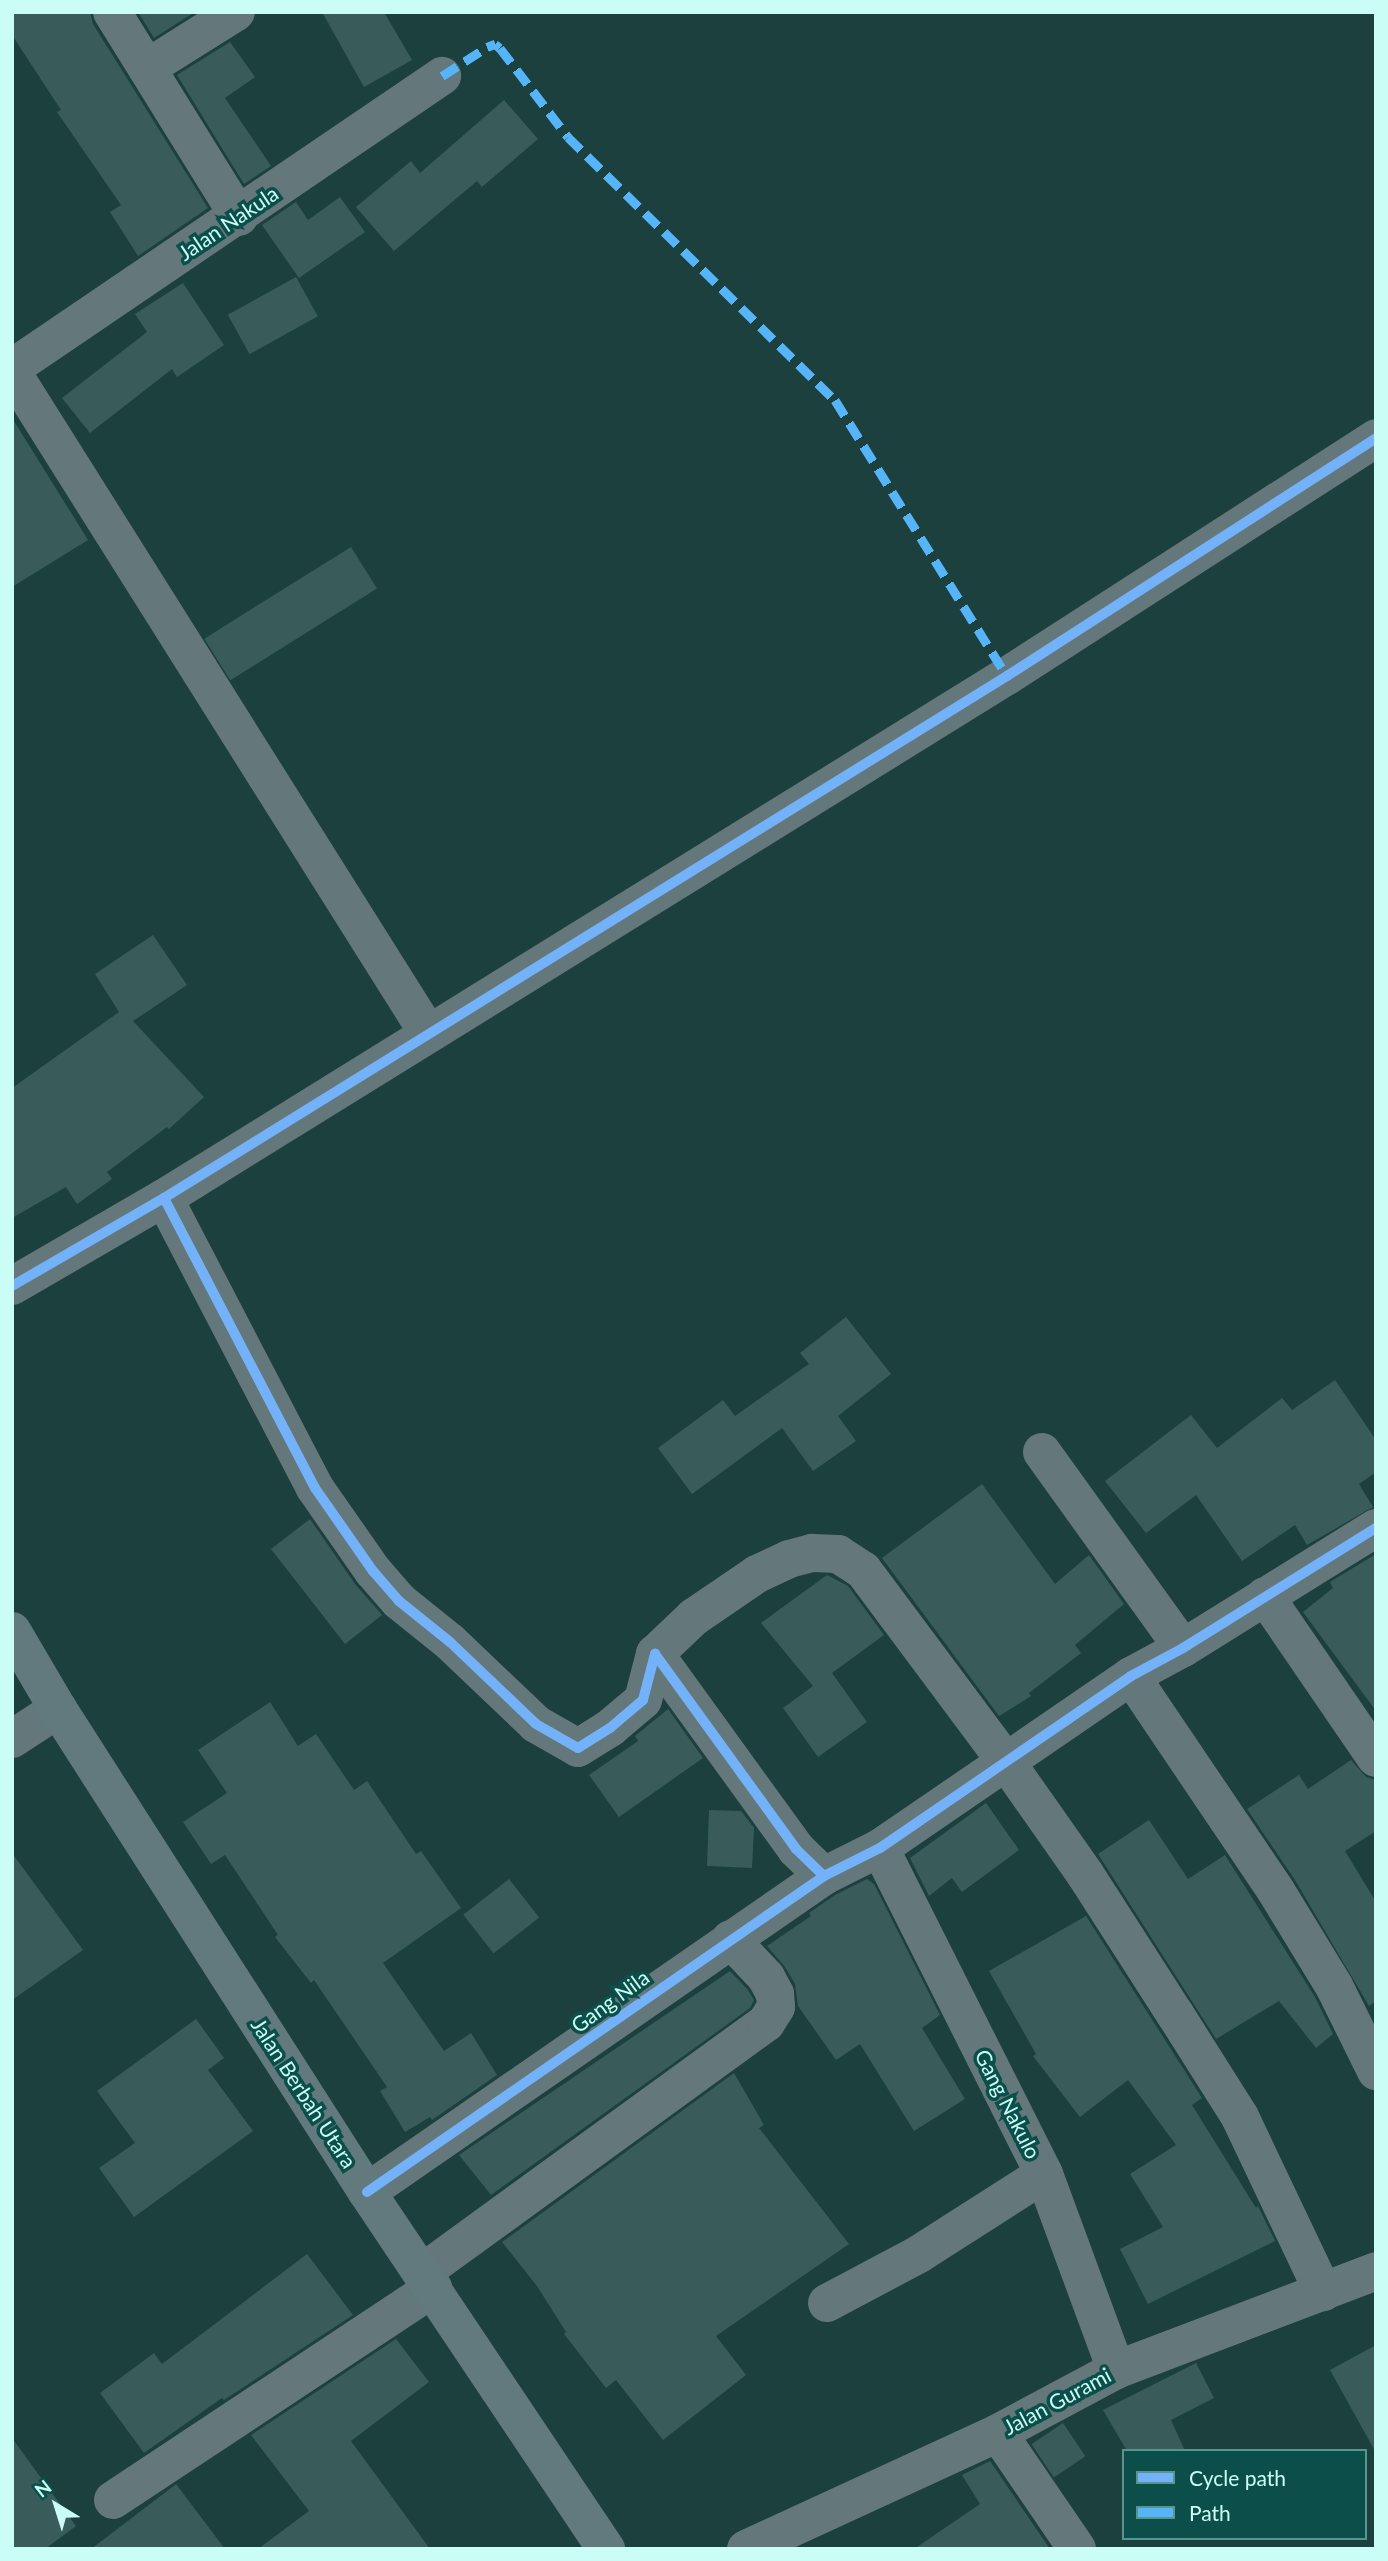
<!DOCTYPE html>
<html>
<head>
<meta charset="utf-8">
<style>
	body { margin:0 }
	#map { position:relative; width:1388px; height:2561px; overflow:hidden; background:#1b403d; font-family:Lato,sans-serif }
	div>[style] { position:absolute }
	.building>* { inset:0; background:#395c5b; transform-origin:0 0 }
	.street>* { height:38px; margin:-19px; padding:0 19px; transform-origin:19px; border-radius:19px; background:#64777b }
	.secondary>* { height:38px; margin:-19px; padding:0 19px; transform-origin:19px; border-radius:19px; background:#62797d }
	.quiet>* { height:9px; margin-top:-4.5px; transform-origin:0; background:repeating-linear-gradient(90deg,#56b5f8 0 18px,transparent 0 27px) }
	.cycleway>* { height:10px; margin:-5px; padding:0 5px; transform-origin:5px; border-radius:5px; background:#73b2f8 }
	span { translate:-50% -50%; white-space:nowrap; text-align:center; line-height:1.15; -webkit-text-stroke:7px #0c4f4a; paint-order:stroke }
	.street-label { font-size:21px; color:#c9fdf6 }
	.frame { position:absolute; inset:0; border:14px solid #c9fdf6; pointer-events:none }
	.legend { position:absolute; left:1122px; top:2449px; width:245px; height:91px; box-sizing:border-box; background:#0c4f4a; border:2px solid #58958f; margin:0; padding:9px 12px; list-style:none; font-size:21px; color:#c9fdf6 }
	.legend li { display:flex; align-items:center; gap:14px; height:35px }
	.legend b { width:35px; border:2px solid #58958f }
	.north { position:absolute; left:21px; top:2470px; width:70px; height:70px; -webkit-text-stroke:5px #0c4f4a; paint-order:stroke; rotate:322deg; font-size:19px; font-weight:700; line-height:28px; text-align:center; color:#c9fdf6 }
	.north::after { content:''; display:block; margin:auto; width:24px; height:32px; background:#c9fdf6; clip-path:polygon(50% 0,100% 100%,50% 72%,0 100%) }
</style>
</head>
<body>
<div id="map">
	<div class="building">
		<i style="clip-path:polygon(12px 12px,90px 12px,93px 24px,208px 208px,138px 256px,110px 212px,121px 205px,57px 112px,61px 110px,12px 35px)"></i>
		<i style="clip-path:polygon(138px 12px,195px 12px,154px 38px)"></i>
		<i style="clip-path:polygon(322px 12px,384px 12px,412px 60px,364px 87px)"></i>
		<i style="clip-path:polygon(230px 42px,255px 77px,225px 98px,271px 166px,244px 184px,177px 75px)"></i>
		<i style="clip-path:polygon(504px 100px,538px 139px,482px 187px,477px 181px,394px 251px,356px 207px,411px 161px,420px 173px)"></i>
		<i style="clip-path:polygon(340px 197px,365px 232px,299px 278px,262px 225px,296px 202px,308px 220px)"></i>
		<i style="left:296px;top:277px;width:45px;height:78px;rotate:61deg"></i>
		<i style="clip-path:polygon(183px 283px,224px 345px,177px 377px,172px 369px,90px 433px,62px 398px,147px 332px,135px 314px)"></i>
		<i style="clip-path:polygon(12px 418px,88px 540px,12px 587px)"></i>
		<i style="left:351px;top:547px;width:49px;height:173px;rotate:58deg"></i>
		<i style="clip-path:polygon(153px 935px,187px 985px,133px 1021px,204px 1097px,169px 1129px,167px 1127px,107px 1172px,112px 1179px,77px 1204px,66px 1187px,12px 1218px,12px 1088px,119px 1012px,95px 974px)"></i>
		<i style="clip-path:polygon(846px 1317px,891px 1374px,838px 1416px,856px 1441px,813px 1471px,782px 1428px,692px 1494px,658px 1448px,723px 1400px,735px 1416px,809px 1364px,800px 1353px)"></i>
		<i style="clip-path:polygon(1335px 1380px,1376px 1440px,1376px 1472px,1359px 1484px,1373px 1507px,1307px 1545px,1295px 1525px,1242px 1561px,1196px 1495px,1146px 1533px,1105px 1481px,1191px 1415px,1217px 1448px,1282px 1398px,1292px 1410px)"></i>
		<i style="clip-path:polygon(982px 1484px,1055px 1584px,1089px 1555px,1124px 1604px,1075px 1645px,1081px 1653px,1029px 1693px,1031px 1696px,999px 1716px,882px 1558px)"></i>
		<i style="clip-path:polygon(310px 1519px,355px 1584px,382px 1615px,345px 1644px,271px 1549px)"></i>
		<i style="clip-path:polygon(1376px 1554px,1376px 1711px,1303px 1612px,1333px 1588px,1330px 1582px)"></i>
		<i style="clip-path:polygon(827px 1575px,848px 1586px,884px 1635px,832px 1673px,867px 1722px,818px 1757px,783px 1708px,813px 1686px,761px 1623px)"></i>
		<i style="clip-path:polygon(270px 1702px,298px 1746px,316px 1734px,354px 1790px,367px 1781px,416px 1854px,421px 1851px,461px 1908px,383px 1963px,444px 2051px,471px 2033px,497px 2075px,432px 2120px,430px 2117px,405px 2132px,380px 2091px,387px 2087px,314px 1980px,311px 1983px,275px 1937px,278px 1935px,225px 1855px,211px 1864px,183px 1822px,227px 1793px,198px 1750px)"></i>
		<i style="clip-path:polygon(668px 1709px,703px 1758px,619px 1817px,589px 1775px,638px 1741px,635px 1736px)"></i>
		<i style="clip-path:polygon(1351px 1760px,1366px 1777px,1376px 1780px,1376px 1831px,1345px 1851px,1376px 1902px,1376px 2001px,1369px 2006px,1295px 1880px,1247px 1809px,1299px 1775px,1308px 1789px)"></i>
		<i style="clip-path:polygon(986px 1803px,1019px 1850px,962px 1892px,952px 1878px,929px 1896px,910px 1858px)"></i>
		<i style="clip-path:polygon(709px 1810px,741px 1811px,754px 1828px,752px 1868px,707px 1866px)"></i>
		<i style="clip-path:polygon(1149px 1820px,1188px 1879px,1225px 1855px,1315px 1997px,1333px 2034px,1316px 2048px,1279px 2001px,1216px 2039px,1098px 1854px)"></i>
		<i style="clip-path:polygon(12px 1853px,83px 1950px,12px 2000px)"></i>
		<i style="left:509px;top:1879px;width:49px;height:58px;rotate:52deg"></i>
		<i style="clip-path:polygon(867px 1879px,874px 1884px,940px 2015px,922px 2028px,965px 2099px,914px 2131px,860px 2044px,836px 2060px,798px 2006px,795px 1984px,785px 1967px,767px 1946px,811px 1916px,809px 1913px,835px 1895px)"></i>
		<i style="clip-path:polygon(1086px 1916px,1202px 2098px,1192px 2105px,1256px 2208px,1258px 2206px,1275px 2241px,1148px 2304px,1120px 2249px,1163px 2227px,1130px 2174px,1176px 2145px,1128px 2080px,1080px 2117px,1033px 2056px,1036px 2054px,989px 1971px)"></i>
		<i style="clip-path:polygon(730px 1971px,748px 1990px,754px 2000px,750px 2008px,491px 2195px,459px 2155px)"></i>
		<i style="clip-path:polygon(196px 2019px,224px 2058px,208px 2070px,253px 2131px,134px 2217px,99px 2168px,135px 2143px,97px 2091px)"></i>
		<i style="clip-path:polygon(734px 2073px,764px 2125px,759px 2128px,849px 2244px,716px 2336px,746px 2375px,663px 2440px,616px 2380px,606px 2388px,564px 2334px,566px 2332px,537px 2286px,502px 2242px)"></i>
		<i style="clip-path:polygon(307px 2254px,353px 2315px,224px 2400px,222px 2398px,144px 2453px,100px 2393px,154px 2353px,162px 2364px)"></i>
		<i style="clip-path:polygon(396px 2339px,429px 2382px,351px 2441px,430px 2549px,258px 2549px,309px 2511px,251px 2435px)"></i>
		<i style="clip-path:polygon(1376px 2345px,1376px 2453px,1330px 2370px)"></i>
		<i style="clip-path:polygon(1196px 2363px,1214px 2398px,1171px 2420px,1185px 2451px,1127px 2451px,1103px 2410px)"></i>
		<i style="left:1063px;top:2423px;width:40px;height:38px;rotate:56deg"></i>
		<i style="clip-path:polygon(12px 2438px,76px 2526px,45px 2549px,12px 2549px)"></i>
		<i style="clip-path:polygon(990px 2461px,1050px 2549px,914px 2549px,980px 2504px,962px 2475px)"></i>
		<i style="clip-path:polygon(176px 2484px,225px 2549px,91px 2549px,175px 2485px)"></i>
	</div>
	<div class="street">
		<i style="left:112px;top:12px;width:241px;rotate:58.2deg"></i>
		<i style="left:147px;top:68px;width:105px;rotate:-32.2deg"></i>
		<i style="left:12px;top:368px;width:520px;rotate:-34.18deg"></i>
		<i style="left:12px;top:372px;width:781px;rotate:57.82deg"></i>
		<i style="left:164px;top:1198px;width:327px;rotate:62.5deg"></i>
		<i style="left:315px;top:1488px;width:101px;rotate:55.1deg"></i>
		<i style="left:373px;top:1571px;width:40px;rotate:49deg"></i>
		<i style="left:399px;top:1601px;width:65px;rotate:38.8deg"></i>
		<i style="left:450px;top:1642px;width:119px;rotate:43.6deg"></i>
		<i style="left:536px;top:1724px;width:48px;rotate:29.7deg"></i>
		<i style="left:578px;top:1748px;width:38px;rotate:-32deg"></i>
		<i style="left:610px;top:1728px;width:43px;rotate:-40.3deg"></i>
		<i style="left:643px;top:1700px;width:48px;rotate:-75.4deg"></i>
		<i style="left:655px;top:1654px;width:241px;rotate:54.1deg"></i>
		<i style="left:796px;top:1849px;width:39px;rotate:44deg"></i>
		<i style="left:12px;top:1286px;width:176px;rotate:-30.1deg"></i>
		<i style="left:164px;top:1198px;width:992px;rotate:-31.77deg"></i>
		<i style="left:1007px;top:676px;width:439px;rotate:-32.8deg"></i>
		<i style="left:1042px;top:1452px;width:241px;rotate:54.3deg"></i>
		<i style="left:1265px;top:1596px;width:196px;rotate:55.6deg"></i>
		<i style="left:655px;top:1654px;width:54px;rotate:-43.5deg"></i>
		<i style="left:694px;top:1617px;width:76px;rotate:-34.3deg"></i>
		<i style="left:757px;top:1574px;width:35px;rotate:-25deg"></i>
		<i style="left:789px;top:1559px;width:24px;rotate:-15deg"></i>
		<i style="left:812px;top:1553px;width:26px;rotate:2deg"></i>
		<i style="left:838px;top:1554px;width:30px;rotate:33deg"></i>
		<i style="left:863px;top:1570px;width:241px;rotate:53.3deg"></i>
		<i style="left:1007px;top:1763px;width:136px;rotate:54.9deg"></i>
		<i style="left:1085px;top:1874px;width:166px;rotate:57.3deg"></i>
		<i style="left:1175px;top:2014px;width:122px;rotate:57.7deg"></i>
		<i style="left:1240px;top:2117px;width:194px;rotate:64.6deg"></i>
		<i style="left:1131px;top:1676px;width:259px;rotate:56deg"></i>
		<i style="left:1276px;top:1891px;width:111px;rotate:58.6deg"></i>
		<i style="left:1334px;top:1986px;width:95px;rotate:63.7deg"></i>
		<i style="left:12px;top:1739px;width:55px;rotate:-33.1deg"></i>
		<i style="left:880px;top:1848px;width:365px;rotate:63.3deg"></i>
		<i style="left:1044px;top:2174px;width:209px;rotate:69.8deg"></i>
		<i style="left:367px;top:2192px;width:556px;rotate:-34.66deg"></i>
		<i style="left:824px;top:1876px;width:63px;rotate:-26.6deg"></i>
		<i style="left:880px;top:1848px;width:304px;rotate:-34.4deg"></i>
		<i style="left:1131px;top:1676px;width:59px;rotate:-28.3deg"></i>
		<i style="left:1183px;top:1648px;width:227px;rotate:-31.9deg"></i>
		<i style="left:423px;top:2272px;width:424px;rotate:-36deg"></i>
		<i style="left:766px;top:2023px;width:19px;rotate:-58deg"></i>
		<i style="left:776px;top:2007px;width:13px;rotate:-94deg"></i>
		<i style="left:775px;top:1994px;width:19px;rotate:-118deg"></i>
		<i style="left:766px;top:1977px;width:52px;rotate:-133.5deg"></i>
		<i style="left:827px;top:2303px;width:104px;rotate:-28deg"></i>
		<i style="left:919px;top:2254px;width:148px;rotate:-32.6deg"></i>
		<i style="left:998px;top:2433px;width:140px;rotate:55.7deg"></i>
		<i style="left:113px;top:2500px;width:384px;rotate:-33.5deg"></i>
		<i style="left:746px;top:2549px;width:277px;rotate:-24.7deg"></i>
		<i style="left:998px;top:2433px;width:134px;rotate:-28.1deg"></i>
		<i style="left:1116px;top:2370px;width:278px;rotate:-20.8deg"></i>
	</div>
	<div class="secondary">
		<i style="left:12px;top:1631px;width:91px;rotate:59.5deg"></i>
		<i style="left:58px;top:1709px;width:573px;rotate:57.39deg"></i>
		<i style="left:367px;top:2192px;width:430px;rotate:56.2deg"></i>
	</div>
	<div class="quiet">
		<i style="left:442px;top:76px;width:54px;rotate:-32.8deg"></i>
		<i style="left:487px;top:47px;width:9px;rotate:-21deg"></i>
		<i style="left:495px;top:44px;width:6px;rotate:39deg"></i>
		<i style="left:500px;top:48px;width:112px;rotate:52.6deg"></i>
		<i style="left:568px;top:137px;width:375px;rotate:44.6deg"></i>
		<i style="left:835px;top:400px;width:325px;rotate:58.1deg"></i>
	</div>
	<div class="cycleway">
		<i style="left:164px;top:1198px;width:327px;rotate:62.5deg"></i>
		<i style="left:315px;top:1488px;width:101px;rotate:55.1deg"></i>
		<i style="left:373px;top:1571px;width:40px;rotate:49deg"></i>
		<i style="left:399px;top:1601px;width:65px;rotate:38.8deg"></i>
		<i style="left:450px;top:1642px;width:119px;rotate:43.6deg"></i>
		<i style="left:536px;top:1724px;width:48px;rotate:29.7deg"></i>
		<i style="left:578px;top:1748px;width:38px;rotate:-32deg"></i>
		<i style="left:610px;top:1728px;width:43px;rotate:-40.3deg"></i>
		<i style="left:643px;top:1700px;width:48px;rotate:-75.4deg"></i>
		<i style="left:655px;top:1654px;width:241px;rotate:54.1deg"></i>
		<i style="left:796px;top:1849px;width:39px;rotate:44deg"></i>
		<i style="left:12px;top:1286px;width:176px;rotate:-30.1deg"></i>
		<i style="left:164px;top:1198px;width:992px;rotate:-31.77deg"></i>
		<i style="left:1007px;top:676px;width:439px;rotate:-32.8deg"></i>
		<i style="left:367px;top:2192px;width:556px;rotate:-34.66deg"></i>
		<i style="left:824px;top:1876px;width:63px;rotate:-26.6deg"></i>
		<i style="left:880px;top:1848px;width:304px;rotate:-34.4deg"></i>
		<i style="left:1131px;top:1676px;width:59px;rotate:-28.3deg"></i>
		<i style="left:1183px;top:1648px;width:227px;rotate:-31.9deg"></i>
	</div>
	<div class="street-label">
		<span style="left:228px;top:223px;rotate:-34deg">Jalan Nakula</span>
		<span style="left:610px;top:2001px;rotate:-36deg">Gang Nila</span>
		<span style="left:304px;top:2093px;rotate:57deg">Jalan Berbah Utara</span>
		<span style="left:1008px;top:2104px;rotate:63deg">Gang Nakulo</span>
		<span style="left:1057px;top:2401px;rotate:-28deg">Jalan Gurami</span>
	</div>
	<div class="frame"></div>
	<ul class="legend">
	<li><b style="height:9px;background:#73b2f8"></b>Cycle path</li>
	<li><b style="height:9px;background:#56b5f8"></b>Path</li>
	</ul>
	<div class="north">N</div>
</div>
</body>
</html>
